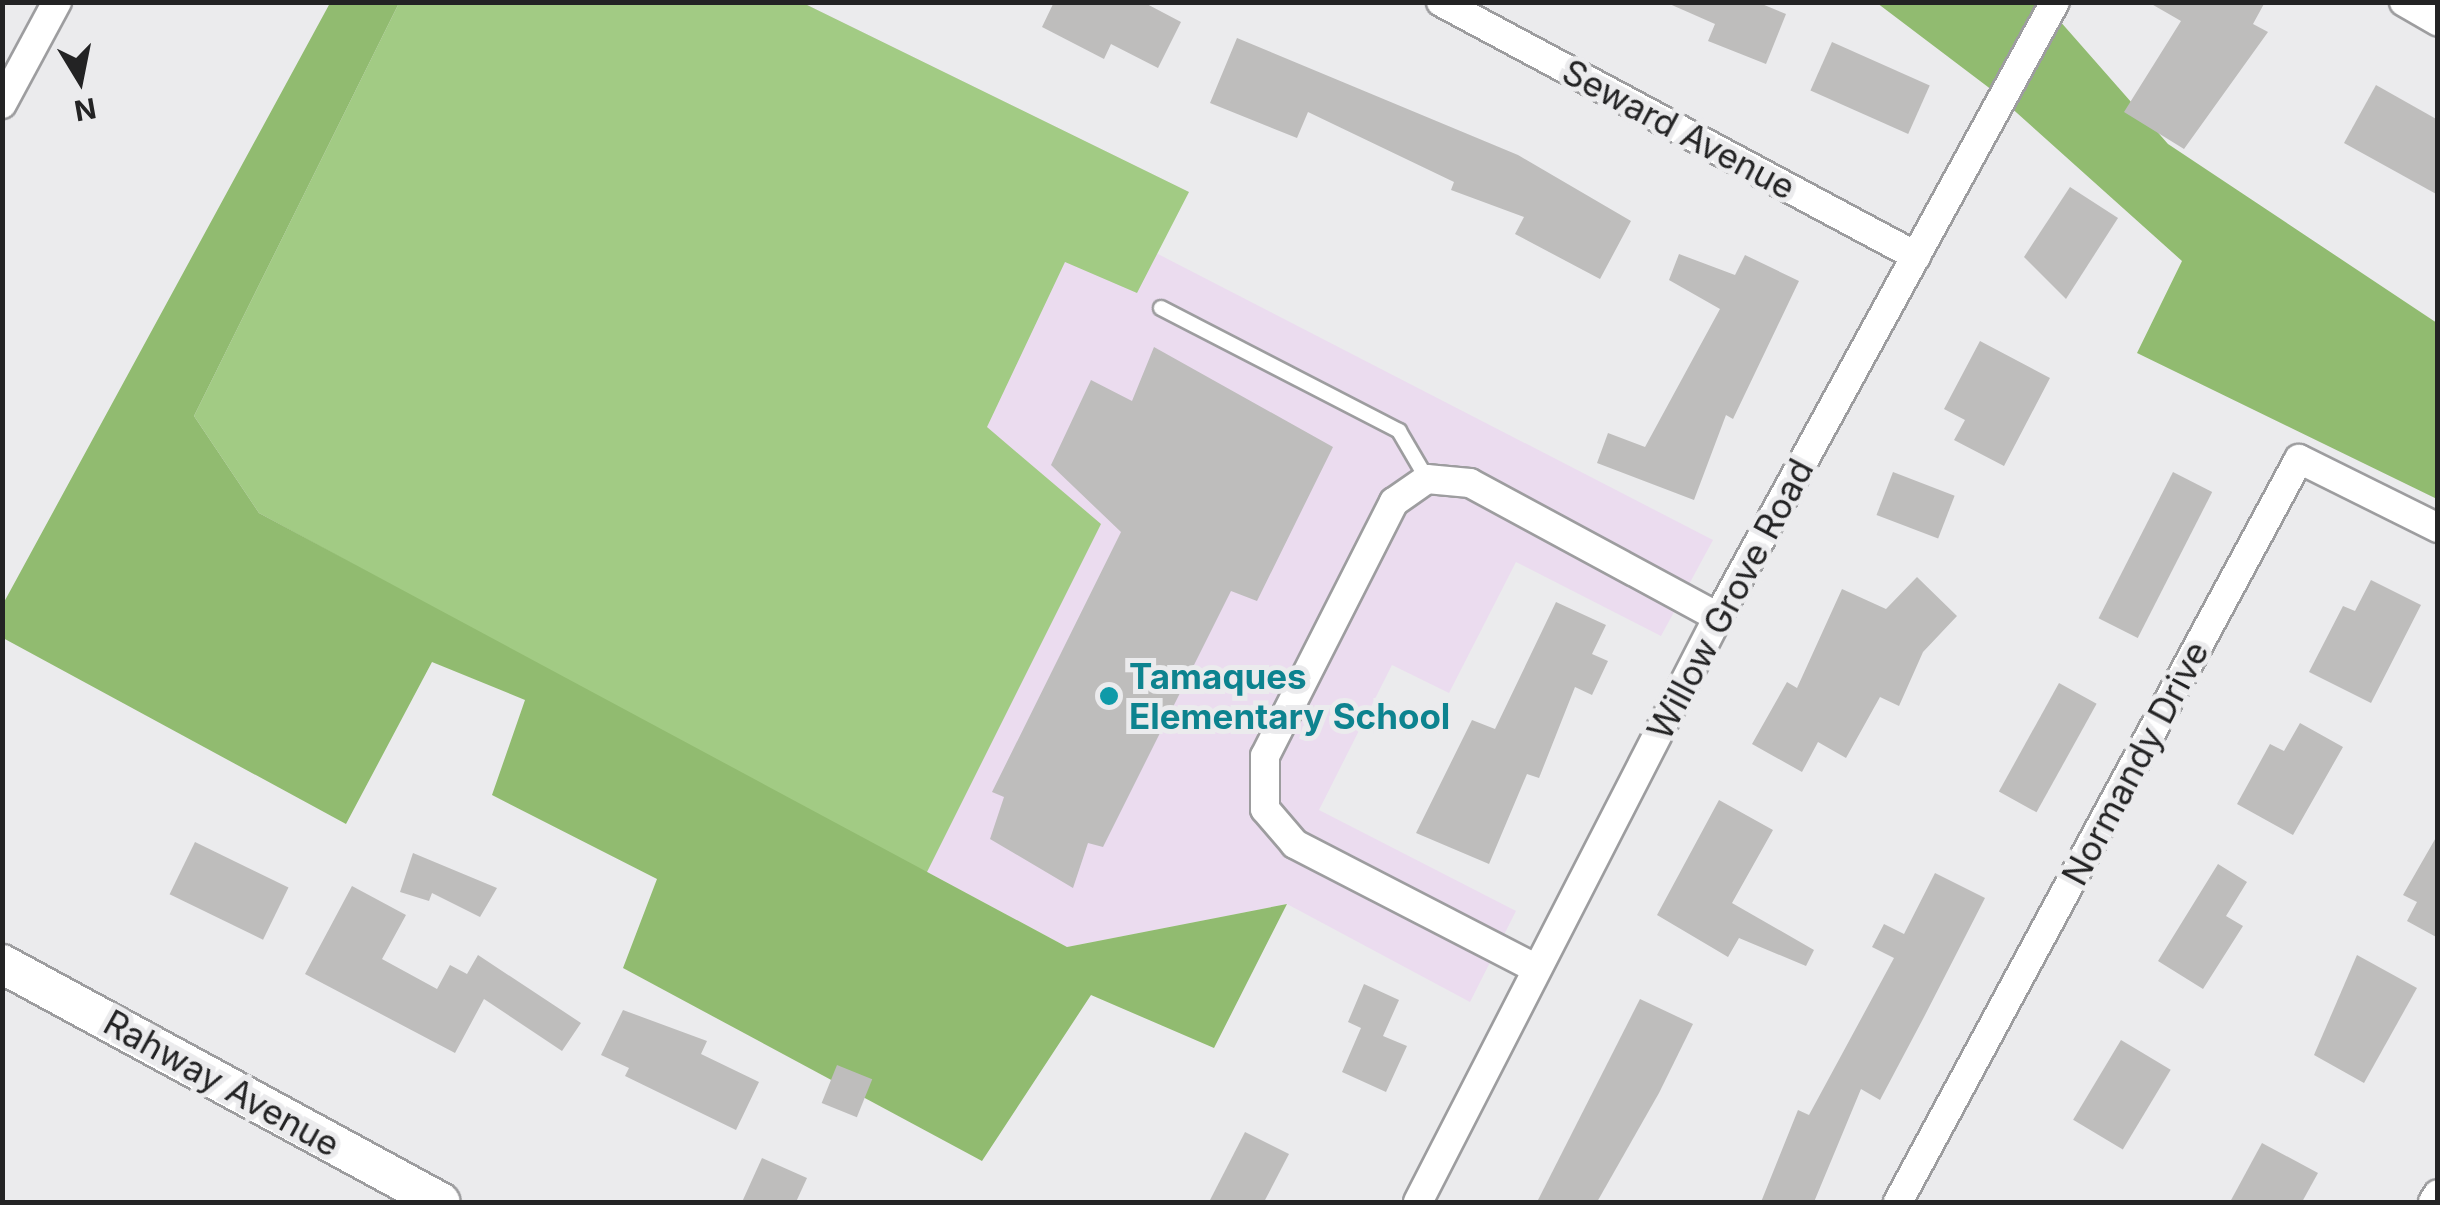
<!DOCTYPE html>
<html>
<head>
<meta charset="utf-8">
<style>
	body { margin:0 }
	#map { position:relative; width:2440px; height:1205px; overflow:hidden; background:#ebebed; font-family:Inter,sans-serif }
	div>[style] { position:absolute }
	.education>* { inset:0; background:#ebdcef }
	.green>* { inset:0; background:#a2cb84 }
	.forest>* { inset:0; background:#91bb70 }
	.building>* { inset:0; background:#bebdbc; transform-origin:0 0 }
	.roads { filter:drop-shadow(2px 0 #9d9d9f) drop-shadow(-2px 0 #9d9d9f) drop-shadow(0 2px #9d9d9f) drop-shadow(0 -2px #9d9d9f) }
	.lane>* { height:14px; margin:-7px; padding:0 7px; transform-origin:7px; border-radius:7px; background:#fff }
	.street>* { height:28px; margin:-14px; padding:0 14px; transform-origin:14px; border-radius:14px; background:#fff }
	.secondary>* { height:38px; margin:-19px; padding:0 19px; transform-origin:19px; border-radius:19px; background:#fff }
	.dots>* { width:28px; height:28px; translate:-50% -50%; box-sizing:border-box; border:5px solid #ebebed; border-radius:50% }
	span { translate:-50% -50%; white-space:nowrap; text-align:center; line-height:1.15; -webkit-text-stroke:10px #ebebed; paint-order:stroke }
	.street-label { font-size:35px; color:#232324 }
	.culture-label { font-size:35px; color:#0d838f; font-weight:700 }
	.left { translate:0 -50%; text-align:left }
	.frame { position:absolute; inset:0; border:5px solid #232324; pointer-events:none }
	.north { position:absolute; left:30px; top:30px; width:100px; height:100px; -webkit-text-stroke:8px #ebebed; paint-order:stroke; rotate:170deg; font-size:28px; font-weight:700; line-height:40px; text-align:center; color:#232324 }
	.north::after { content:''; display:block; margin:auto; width:35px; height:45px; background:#232324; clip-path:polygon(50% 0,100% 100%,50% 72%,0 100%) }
</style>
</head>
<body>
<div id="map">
	<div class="education">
		<i style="clip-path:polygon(399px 3px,803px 3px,1189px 192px,1156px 253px,1713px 540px,1661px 636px,1516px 562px,1449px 693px,1392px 665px,1319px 810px,1516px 911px,1470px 1002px,1287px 904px,1067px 947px,259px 513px)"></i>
	</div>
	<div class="green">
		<i style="clip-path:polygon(399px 3px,803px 3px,1189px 192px,1137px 293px,1065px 262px,987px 427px,1101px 524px,925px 876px,259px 513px,194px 416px)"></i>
	</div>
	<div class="forest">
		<i style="clip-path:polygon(330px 3px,399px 3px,194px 416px,259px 513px,1067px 947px,1287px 904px,1214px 1048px,1091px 995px,982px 1161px,623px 968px,657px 879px,492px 795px,525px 700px,432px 662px,346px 824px,3px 638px,3px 604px)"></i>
		<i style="clip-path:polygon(1877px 3px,2044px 3px,2168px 144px,2437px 323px,2437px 499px,2137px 353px,2182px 261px,1988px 87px)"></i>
	</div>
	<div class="building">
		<i style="clip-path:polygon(1054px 2px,1143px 2px,1181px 22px,1158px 68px,1111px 44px,1104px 59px,1042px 27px)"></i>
		<i style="clip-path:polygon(1665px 2px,1757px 2px,1786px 14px,1766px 64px,1708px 41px,1715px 24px)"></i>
		<i style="clip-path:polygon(2148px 2px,2265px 2px,2253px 24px,2268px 32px,2184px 149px,2124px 112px,2181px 21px)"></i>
		<i style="clip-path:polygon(1237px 38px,1518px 155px,1631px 221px,1600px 279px,1515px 234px,1524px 217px,1451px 190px,1454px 182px,1308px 112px,1297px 138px,1210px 103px)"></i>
		<i style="left:1832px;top:42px;width:107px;height:53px;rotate:24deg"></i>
		<i style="clip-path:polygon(2376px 85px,2438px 120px,2438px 195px,2344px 143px)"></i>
		<i style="clip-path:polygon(2070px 187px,2118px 218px,2066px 299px,2024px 257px)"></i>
		<i style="clip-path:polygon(1679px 254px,1735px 275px,1745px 255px,1799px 281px,1733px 419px,1726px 415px,1694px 500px,1597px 463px,1608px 433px,1645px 447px,1720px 309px,1669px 280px)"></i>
		<i style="clip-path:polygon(1980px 341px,2050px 378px,2004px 466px,1954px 440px,1965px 420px,1944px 409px)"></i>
		<i style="clip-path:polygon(1154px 347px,1333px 447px,1257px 601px,1231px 591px,1103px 847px,1088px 843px,1073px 888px,990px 839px,1004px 797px,992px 792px,1121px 532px,1051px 465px,1091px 380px,1132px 401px)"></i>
		<i style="left:1893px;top:472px;width:66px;height:46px;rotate:21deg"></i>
		<i style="left:2173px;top:472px;width:44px;height:164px;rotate:27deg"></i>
		<i style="clip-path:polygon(1917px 577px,1957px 616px,1923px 652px,1899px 706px,1880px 697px,1846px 758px,1818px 742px,1802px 772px,1752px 744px,1787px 682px,1797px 688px,1842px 589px,1886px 609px)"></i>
		<i style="clip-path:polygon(2371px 580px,2421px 605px,2371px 703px,2309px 672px,2343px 606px,2355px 611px)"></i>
		<i style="clip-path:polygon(1556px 602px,1606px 625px,1592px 654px,1608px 661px,1592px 695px,1575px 687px,1539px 778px,1527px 774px,1489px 864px,1416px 833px,1472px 720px,1495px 729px)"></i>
		<i style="left:2059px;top:683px;width:43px;height:124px;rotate:29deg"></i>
		<i style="clip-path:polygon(2300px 723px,2343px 747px,2293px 835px,2237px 804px,2270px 744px,2284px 751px)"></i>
		<i style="clip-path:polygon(1719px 800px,1773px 830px,1732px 903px,1814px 950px,1806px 966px,1739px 938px,1728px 957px,1657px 915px)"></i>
		<i style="clip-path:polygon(2438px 834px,2438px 938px,2407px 921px,2417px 902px,2403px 895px)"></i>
		<i style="left:195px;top:842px;width:104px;height:58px;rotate:26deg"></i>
		<i style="clip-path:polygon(413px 853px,497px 888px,480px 917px,432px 893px,429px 901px,400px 892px)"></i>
		<i style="clip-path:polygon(2218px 864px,2247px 882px,2226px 916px,2243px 926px,2203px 989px,2158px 961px)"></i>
		<i style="clip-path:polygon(1935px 873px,1985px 898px,1924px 1017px,1880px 1100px,1861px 1089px,1814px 1202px,1761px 1202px,1798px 1110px,1809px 1115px,1894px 958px,1872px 947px,1884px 924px,1904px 934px)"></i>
		<i style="clip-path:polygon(352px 886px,406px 915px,382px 959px,437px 989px,450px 965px,467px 974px,478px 955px,581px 1023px,562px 1051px,484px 999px,455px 1053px,305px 974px)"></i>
		<i style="clip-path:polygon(2357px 955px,2417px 988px,2364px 1083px,2314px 1055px)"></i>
		<i style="clip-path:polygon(1364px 984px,1399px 1000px,1383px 1036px,1407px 1046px,1386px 1092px,1342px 1072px,1361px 1028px,1348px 1022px)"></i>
		<i style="clip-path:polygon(1640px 999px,1693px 1024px,1659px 1093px,1597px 1202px,1537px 1202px)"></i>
		<i style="clip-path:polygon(623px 1010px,707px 1041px,701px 1054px,759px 1082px,736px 1130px,625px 1076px,629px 1068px,601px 1055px)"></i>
		<i style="left:2121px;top:1040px;width:58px;height:93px;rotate:31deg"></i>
		<i style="left:837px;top:1065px;width:38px;height:41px;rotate:22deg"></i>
		<i style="clip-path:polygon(1245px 1132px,1289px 1154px,1264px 1202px,1209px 1202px)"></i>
		<i style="clip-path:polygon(2262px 1143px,2318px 1173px,2302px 1202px,2230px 1202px)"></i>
		<i style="clip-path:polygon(762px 1158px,807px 1178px,796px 1202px,742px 1202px)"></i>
	</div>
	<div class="roads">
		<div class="lane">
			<i style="left:1161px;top:308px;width:268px;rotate:27.3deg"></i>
			<i style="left:1399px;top:431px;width:56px;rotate:59.7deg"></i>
		</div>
		<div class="street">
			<i style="left:1441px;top:2px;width:539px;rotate:28.14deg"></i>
			<i style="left:2404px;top:2px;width:39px;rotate:30deg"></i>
			<i style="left:2px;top:104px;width:116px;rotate:-61.7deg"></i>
			<i style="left:1535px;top:968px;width:270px;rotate:-152.7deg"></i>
			<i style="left:1295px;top:844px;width:46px;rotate:-130.6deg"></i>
			<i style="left:1265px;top:809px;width:53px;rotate:-90deg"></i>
			<i style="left:1265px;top:756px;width:285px;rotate:-63.1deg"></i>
			<i style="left:1394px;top:502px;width:40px;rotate:-34.9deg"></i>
			<i style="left:1427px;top:479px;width:43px;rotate:5.3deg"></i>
			<i style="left:1470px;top:483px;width:282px;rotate:28.4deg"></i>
			<i style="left:1418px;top:1202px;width:657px;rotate:-62.85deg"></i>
			<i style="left:1718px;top:617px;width:701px;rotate:-61.28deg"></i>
			<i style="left:1898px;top:1202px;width:844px;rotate:-61.64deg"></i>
			<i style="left:2299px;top:459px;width:155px;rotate:26.4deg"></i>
			<i style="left:2433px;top:1202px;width:9px;rotate:-58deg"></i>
		</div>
		<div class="secondary">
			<i style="left:2px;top:964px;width:499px;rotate:28.5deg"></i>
		</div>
	</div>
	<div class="dots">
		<i style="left:1109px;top:696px;background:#0f9aa8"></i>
	</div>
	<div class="street-label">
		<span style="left:1679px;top:129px;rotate:28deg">Seward Avenue</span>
		<span style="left:1730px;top:599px;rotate:-62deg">Willow Grove Road</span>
		<span style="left:2135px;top:763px;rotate:-62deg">Normandy Drive</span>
		<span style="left:222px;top:1083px;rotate:29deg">Rahway Avenue</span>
	</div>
	<div class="culture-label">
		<span class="left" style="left:1129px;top:696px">Tamaques<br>Elementary School</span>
	</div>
	<div class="frame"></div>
	<div class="north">N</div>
</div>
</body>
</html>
